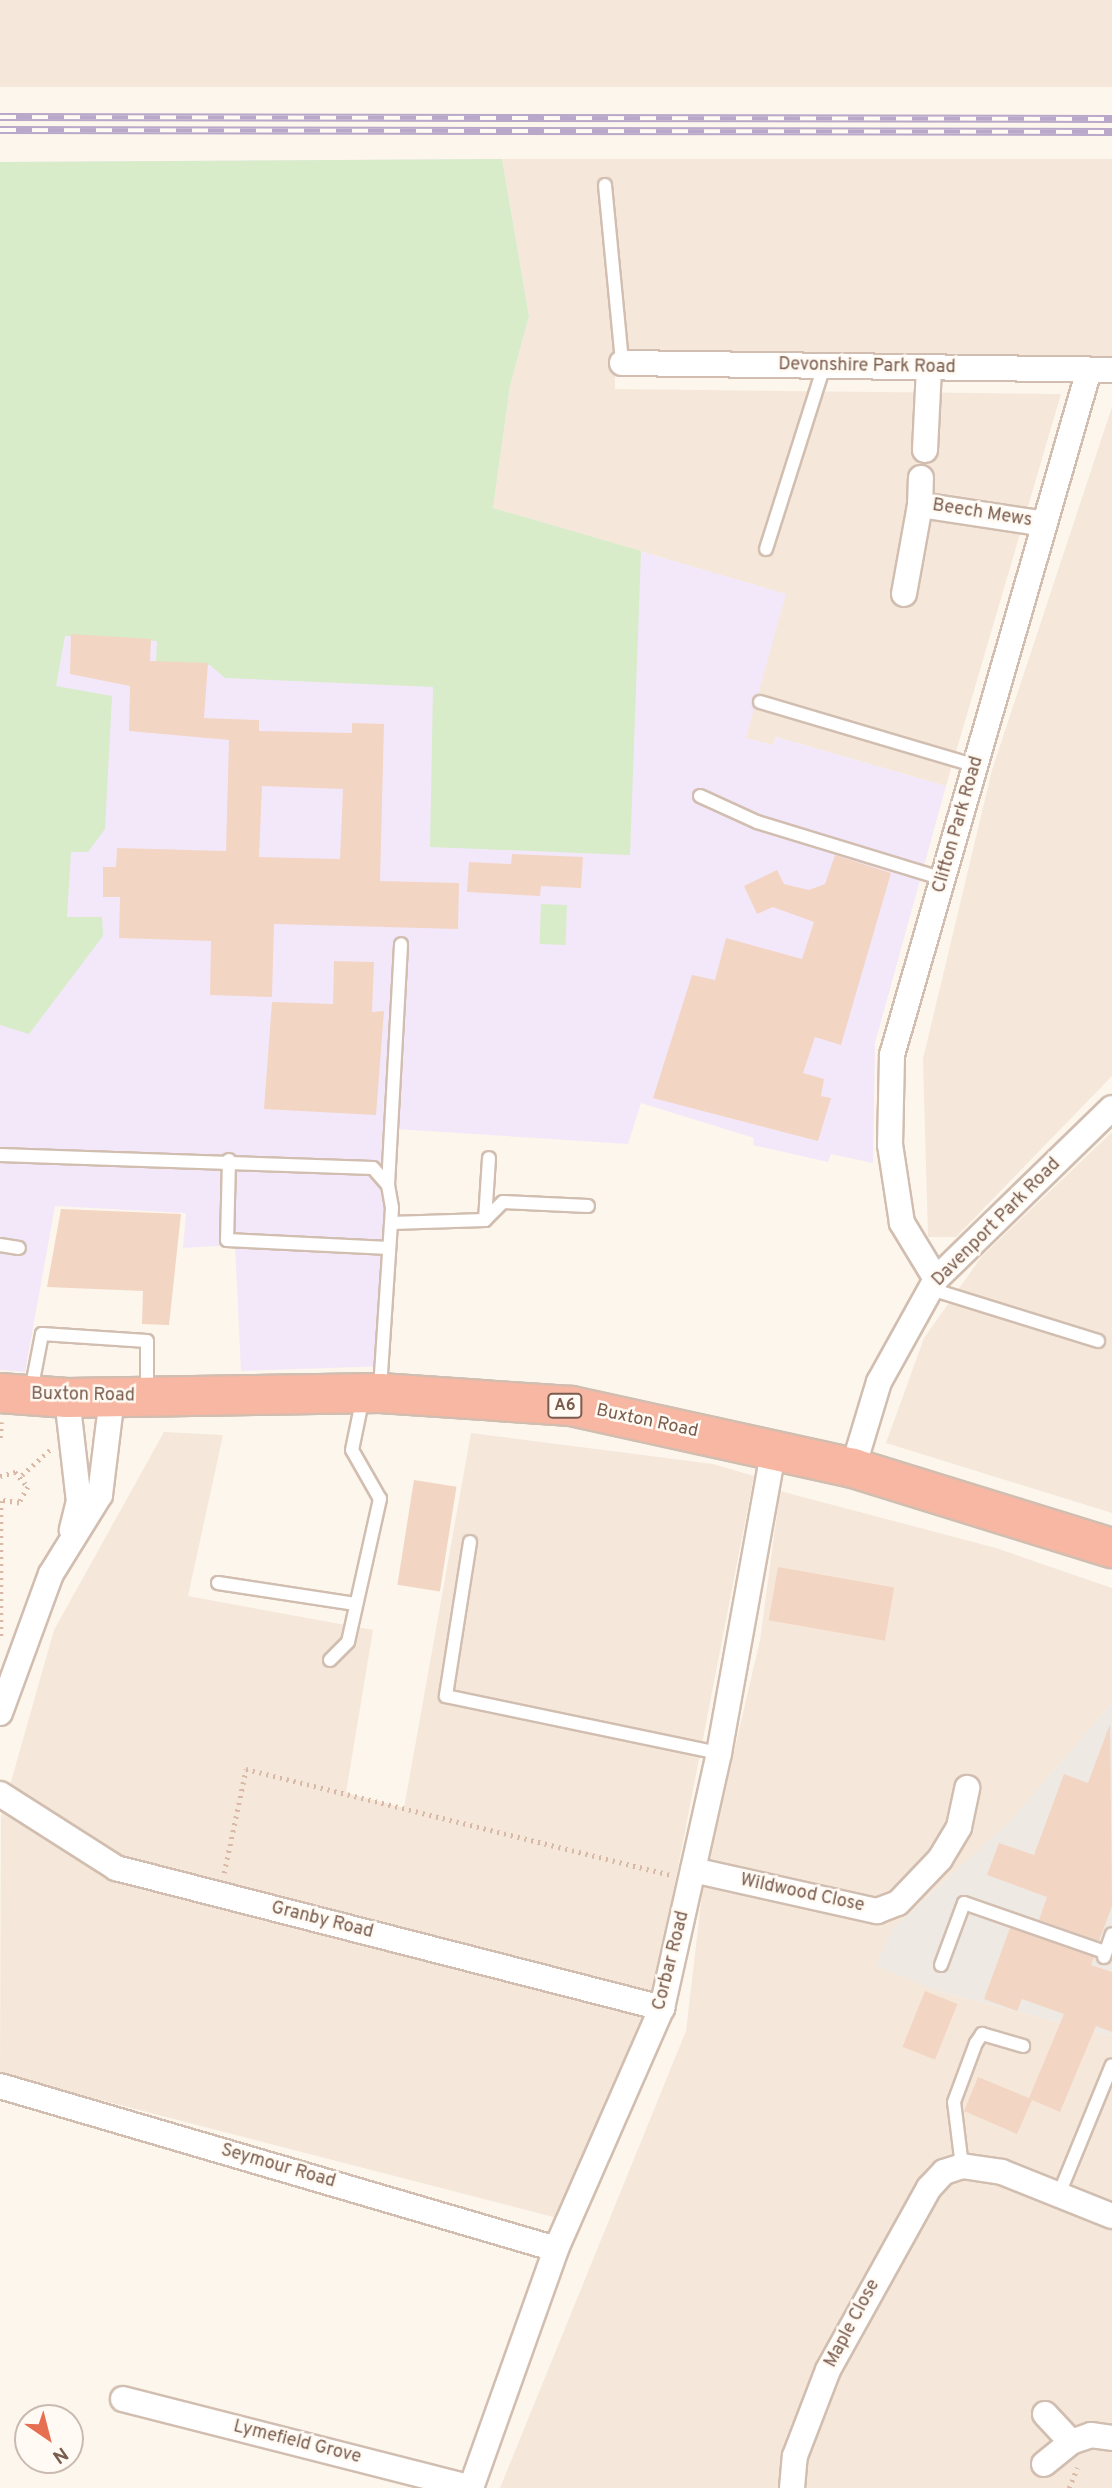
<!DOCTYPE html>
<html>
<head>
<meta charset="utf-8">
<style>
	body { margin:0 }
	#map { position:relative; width:1112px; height:2488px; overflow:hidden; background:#fdf6ec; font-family:Overpass,sans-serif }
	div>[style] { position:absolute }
	.residential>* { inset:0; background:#f5e8da; transform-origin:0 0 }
	.industrial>* { inset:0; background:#efe9e4 }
	.education>* { inset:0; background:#f3e8fa }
	.green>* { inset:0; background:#d8ecc9; transform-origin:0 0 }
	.building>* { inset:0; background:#f3d5c3; transform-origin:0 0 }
	.path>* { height:4.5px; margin-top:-2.25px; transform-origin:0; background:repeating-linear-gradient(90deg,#d9b8a5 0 2px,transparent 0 7px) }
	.roads { filter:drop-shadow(2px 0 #d1beb0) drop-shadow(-2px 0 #d1beb0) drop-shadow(0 2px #d1beb0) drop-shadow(0 -2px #d1beb0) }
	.lane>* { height:12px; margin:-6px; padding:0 6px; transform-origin:6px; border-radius:6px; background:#fff }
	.street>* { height:24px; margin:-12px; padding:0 12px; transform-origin:12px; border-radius:12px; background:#fff }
	.highway>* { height:38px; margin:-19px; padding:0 19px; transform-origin:19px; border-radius:19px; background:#f7b7a3 }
	.rail>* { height:8px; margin-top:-4px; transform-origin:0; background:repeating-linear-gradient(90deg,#fffaf3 0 16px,#b9a8c9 0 32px); box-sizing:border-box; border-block:2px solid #b9a8c9 }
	span { translate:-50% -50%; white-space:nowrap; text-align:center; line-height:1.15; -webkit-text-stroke:5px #fffaf3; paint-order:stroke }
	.shield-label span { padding:2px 5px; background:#fffaf3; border:2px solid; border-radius:5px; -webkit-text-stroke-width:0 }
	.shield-label { font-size:16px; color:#7a5c4d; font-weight:700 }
	.street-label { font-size:18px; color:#7a5c4d }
	.north { position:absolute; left:14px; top:2404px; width:70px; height:70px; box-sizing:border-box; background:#fffaf3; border:2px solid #cabbb1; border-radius:50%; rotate:145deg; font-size:19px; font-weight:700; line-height:28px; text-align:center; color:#7a5c4d }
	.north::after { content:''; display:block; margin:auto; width:24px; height:32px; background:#e76f51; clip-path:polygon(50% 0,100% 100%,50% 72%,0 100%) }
</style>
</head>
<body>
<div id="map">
	<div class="residential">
		<i style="left:0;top:0;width:1112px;height:87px"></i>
		<i style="clip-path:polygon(502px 159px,1112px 159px,1112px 358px,615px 352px,615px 389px,1061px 394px,946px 786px,776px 737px,773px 745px,745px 738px,785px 594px,493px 508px,510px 386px,529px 316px)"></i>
		<i style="clip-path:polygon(1112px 407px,1112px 1076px,956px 1237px,928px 1237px,923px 1059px,992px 770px)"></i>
		<i style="clip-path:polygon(1112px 1132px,1112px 1513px,886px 1443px,924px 1338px,982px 1256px)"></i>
		<i style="clip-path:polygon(164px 1432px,223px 1435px,188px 1596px,373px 1630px,346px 1793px,404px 1808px,471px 1433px,713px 1464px,754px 1476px,654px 1991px,557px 2218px,0 2074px,1px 1817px,54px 1630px)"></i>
		<i style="clip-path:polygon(780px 1491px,996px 1548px,1112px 1588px,1112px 1703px,1010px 1821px,891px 1930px,938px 1991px,1112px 2036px,1112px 2488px,500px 2488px,686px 2031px,703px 1885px,760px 1640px)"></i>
	</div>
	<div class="industrial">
		<i style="clip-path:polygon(1112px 1703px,1112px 2036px,938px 1991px,876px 1966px,891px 1930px,1010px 1821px)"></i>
	</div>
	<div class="education">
		<i style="clip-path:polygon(502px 159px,529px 316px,510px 386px,493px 508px,786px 594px,746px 738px,773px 745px,776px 737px,946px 786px,875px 1043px,873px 1163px,831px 1154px,828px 1162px,753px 1145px,754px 1138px,641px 1103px,628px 1144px,396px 1129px,387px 1366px,241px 1371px,235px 1245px,183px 1248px,186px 1213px,55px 1206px,25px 1372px,0 1370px,0 162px)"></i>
	</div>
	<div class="green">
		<i style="clip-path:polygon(502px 159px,529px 316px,510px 386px,493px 508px,641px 551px,630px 855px,430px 847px,433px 687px,225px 678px,210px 665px,156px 663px,157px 641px,65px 636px,56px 686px,112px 696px,105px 829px,88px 852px,71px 852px,67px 917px,102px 917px,103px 936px,29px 1034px,0 1025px,0 162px)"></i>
		<i style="left:541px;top:904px;width:26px;height:40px;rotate:2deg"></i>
	</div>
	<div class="building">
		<i style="clip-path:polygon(evenodd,71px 634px,151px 639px,150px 661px,208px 663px,204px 718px,259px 720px,259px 731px,352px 733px,352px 723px,384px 724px,380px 881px,459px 883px,458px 929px,274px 924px,272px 997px,210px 995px,211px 941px,119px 938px,120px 897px,103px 897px,103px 867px,116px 867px,117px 848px,226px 851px,229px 740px,129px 731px,130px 686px,70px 674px,71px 634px,262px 786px,343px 789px,340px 859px,259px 857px,262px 786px)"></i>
		<i style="clip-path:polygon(512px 854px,583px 857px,581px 888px,541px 886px,540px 896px,467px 892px,469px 862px,511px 864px)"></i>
		<i style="clip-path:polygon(835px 855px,891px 873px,841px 1045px,815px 1037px,803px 1073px,824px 1079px,821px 1096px,831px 1098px,818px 1141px,653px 1098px,692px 975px,715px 980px,726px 938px,802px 959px,814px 922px,773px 907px,757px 914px,744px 886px,777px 870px,784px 884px,809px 890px,825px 884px)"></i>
		<i style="clip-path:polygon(334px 961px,374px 962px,372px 1012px,384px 1011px,376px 1115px,264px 1109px,272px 1002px,333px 1004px)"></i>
		<i style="clip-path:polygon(61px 1209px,181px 1214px,169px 1325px,142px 1324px,143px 1291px,47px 1287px)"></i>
		<i style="left:414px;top:1480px;width:43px;height:106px;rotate:9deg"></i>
		<i style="left:778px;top:1567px;width:118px;height:54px;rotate:10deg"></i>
		<i style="clip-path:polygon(1110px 1724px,1112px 1906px,1099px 1941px,1039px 1920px,1047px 1897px,987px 1875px,999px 1843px,1034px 1855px,1064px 1774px,1088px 1783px)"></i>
		<i style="clip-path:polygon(1010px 1928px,1094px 1957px,1091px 1965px,1112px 1972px,1112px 2032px,1096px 2026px,1060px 2112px,1032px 2100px,1017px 2134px,964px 2111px,978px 2077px,1029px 2098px,1064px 2014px,1022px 1999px,1017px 2011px,984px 1999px)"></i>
		<i style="left:925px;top:1991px;width:35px;height:60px;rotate:22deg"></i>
	</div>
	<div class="path">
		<i style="left:0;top:1438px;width:16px;rotate:-86deg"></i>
		<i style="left:22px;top:1475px;width:38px;rotate:-42deg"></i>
		<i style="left:0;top:1476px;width:16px;rotate:-15deg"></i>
		<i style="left:15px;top:1472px;width:20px;rotate:49deg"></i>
		<i style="left:28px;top:1487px;width:18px;rotate:119deg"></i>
		<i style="left:19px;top:1503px;width:19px;rotate:-171deg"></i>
		<i style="left:1px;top:1501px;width:136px;rotate:90deg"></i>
		<i style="left:224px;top:1873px;width:106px;rotate:-78.1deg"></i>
		<i style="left:246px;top:1769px;width:438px;rotate:14deg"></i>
		<i style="left:1069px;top:2488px;width:22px;rotate:-68deg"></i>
	</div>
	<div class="roads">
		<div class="lane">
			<i style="left:605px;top:185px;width:179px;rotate:84.5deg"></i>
			<i style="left:766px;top:549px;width:192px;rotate:-72.4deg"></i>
			<i style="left:760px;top:702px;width:225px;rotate:16.5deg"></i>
			<i style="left:700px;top:796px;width:63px;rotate:24.5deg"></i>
			<i style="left:757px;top:822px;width:195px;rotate:17deg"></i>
			<i style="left:0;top:1155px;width:373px;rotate:2deg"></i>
			<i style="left:373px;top:1168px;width:23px;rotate:49deg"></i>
			<i style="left:388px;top:1185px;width:23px;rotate:80deg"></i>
			<i style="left:392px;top:1208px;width:181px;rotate:93.8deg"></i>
			<i style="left:229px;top:1160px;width:80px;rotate:91.4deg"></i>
			<i style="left:227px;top:1240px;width:162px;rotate:2.8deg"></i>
			<i style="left:388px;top:1185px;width:241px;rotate:-86.9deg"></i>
			<i style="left:485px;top:1220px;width:62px;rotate:-86.3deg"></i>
			<i style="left:391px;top:1223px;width:94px;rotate:-1.8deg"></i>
			<i style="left:485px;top:1220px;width:25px;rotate:-45deg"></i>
			<i style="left:503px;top:1202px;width:85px;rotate:2.7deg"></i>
			<i style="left:0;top:1245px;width:19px;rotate:9deg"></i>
			<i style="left:931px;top:1289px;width:175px;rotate:17.3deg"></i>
			<i style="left:31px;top:1391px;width:58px;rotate:-79.1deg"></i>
			<i style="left:42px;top:1334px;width:105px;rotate:3.8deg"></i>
			<i style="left:147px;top:1341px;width:53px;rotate:90deg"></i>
			<i style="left:470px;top:1542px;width:156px;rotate:98.9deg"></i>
			<i style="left:446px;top:1696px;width:279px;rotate:11.8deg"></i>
			<i style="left:218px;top:1583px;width:139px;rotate:8.7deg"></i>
			<i style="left:330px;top:1660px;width:25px;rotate:-45deg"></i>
			<i style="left:348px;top:1642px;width:147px;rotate:-77.4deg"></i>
			<i style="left:380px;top:1499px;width:56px;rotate:-119.7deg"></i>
			<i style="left:352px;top:1450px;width:54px;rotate:-78.3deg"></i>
			<i style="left:1104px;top:1957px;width:24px;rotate:-71deg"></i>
			<i style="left:941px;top:1965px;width:66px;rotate:-69.6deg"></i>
			<i style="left:964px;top:1903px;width:149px;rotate:19.2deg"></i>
			<i style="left:962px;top:2166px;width:64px;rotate:-97.1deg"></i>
			<i style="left:954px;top:2102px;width:63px;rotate:-69.6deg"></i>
			<i style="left:976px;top:2043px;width:11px;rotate:-56deg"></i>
			<i style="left:982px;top:2034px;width:43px;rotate:16.3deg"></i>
			<i style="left:1059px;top:2194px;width:139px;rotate:-67.7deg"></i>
		</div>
		<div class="street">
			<i style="left:622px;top:363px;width:490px;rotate:0.8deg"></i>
			<i style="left:925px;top:450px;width:83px;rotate:-87.2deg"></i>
			<i style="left:920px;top:505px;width:27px;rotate:-88deg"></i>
			<i style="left:904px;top:594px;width:90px;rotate:-79.8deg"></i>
			<i style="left:920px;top:505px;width:126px;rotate:8.6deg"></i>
			<i style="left:936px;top:1279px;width:66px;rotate:-121.3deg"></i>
			<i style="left:902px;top:1223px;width:79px;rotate:-98.7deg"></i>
			<i style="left:890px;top:1145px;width:90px;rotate:-88.7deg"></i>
			<i style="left:892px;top:1055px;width:713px;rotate:-73.96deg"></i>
			<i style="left:67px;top:1398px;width:104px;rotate:83.4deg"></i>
			<i style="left:79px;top:1501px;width:30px;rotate:104deg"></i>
			<i style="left:853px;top:1468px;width:90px;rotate:-73.2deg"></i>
			<i style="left:879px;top:1382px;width:118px;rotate:-61deg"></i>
			<i style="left:936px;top:1279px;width:245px;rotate:-44.2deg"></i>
			<i style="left:0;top:1713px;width:148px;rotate:-69.9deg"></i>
			<i style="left:51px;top:1574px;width:93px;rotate:-58.2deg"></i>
			<i style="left:100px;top:1495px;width:99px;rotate:-83deg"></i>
			<i style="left:0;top:1794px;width:138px;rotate:32.5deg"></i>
			<i style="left:116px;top:1868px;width:564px;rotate:14.38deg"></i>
			<i style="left:693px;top:1870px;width:189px;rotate:12.6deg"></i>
			<i style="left:877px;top:1911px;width:22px;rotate:-21deg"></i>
			<i style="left:898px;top:1903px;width:61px;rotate:-46.3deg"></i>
			<i style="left:940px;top:1859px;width:37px;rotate:-59deg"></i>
			<i style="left:959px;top:1827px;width:40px;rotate:-78deg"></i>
			<i style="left:0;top:2086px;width:579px;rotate:16.34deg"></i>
			<i style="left:123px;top:2399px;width:359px;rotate:14.3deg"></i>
			<i style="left:1045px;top:2414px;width:38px;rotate:47deg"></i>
			<i style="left:1044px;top:2464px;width:35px;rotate:-39deg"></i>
			<i style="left:1071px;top:2442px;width:21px;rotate:-19deg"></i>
			<i style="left:1091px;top:2435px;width:21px;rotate:8deg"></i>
			<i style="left:471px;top:2488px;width:254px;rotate:-70.4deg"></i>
			<i style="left:556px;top:2249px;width:263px;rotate:-66.3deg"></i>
			<i style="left:662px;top:2008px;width:261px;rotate:-77.4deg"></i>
			<i style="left:719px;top:1753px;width:310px;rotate:-79.8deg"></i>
			<i style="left:792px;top:2488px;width:32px;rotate:-85deg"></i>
			<i style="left:795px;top:2456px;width:92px;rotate:-69deg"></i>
			<i style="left:828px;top:2370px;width:208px;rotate:-61deg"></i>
			<i style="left:929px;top:2188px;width:22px;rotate:-47deg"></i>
			<i style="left:944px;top:2172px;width:19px;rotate:-18deg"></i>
			<i style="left:962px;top:2166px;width:40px;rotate:8.5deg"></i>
			<i style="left:1002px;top:2172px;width:118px;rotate:21.8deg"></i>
		</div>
		<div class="highway">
			<i style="left:0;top:1393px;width:67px;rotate:4.3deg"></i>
			<i style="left:67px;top:1398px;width:313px;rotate:-0.9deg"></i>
			<i style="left:380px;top:1393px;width:191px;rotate:3.9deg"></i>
			<i style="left:571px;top:1406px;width:289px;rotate:12.4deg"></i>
			<i style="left:853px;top:1468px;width:271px;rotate:17.2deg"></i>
		</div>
	</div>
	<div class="rail">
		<i style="left:0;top:117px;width:1112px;rotate:0.1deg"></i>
		<i style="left:0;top:130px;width:1112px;rotate:0.1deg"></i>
	</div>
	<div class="shield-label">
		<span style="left:565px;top:1406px">A6</span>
	</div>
	<div class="street-label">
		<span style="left:867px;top:367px;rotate:1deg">Devonshire Park Road</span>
		<span style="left:982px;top:514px;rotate:9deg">Beech Mews</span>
		<span style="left:959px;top:825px;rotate:-74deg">Clifton Park Road</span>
		<span style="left:997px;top:1223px;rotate:-45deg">Davenport Park Road</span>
		<span style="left:83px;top:1396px;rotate:1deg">Buxton Road</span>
		<span style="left:647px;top:1422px;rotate:12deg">Buxton Road</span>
		<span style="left:802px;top:1894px;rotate:12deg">Wildwood Close</span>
		<span style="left:322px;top:1921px;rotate:14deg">Granby Road</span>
		<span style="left:672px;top:1961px;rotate:-76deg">Corbar Road</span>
		<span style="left:278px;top:2167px;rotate:16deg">Seymour Road</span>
		<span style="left:853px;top:2324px;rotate:-62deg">Maple Close</span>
		<span style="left:297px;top:2443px;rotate:14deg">Lymefield Grove</span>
	</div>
	<div class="north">N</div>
</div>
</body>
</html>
